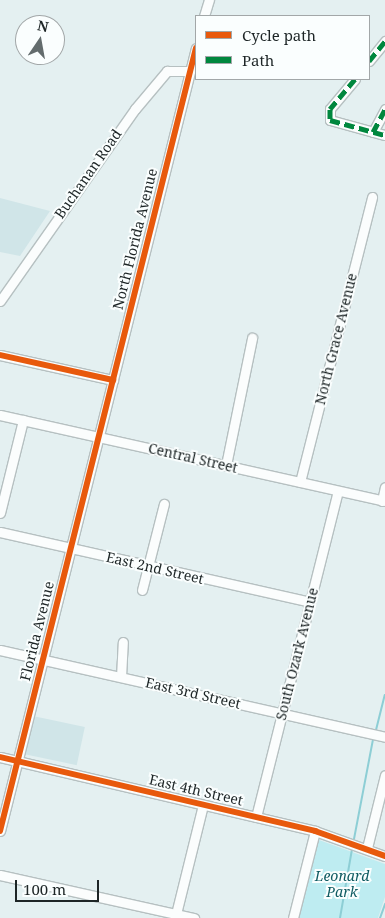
<!DOCTYPE html>
<html>
<head>
<meta charset="utf-8">
<style>
	body { margin:0 }
	#map { position:relative; width:385px; height:918px; overflow:hidden; background:#e4f0f1; font-family:"Noto Serif",serif }
	div>[style] { position:absolute }
	.built>* { inset:0; background:#d0e5e8; transform-origin:0 0 }
	.green>* { inset:0; background:#beecf1 }
	.stream>* { height:2px; margin:-1px; padding:0 1px; transform-origin:1px; border-radius:1px; background:#8dced5 }
	.roads { filter:drop-shadow(1px 0 #b6c0c1) drop-shadow(-1px 0 #b6c0c1) drop-shadow(0 1px #b6c0c1) drop-shadow(0 -1px #b6c0c1) }
	.minor>* { height:9px; margin:-4.5px; padding:0 4.5px; transform-origin:4.5px; border-radius:4.5px; background:#fbfdfd }
	.quiet>* { height:5px; margin-top:-2.5px; transform-origin:0; background:repeating-linear-gradient(90deg,#00873e 0 10px,transparent 0 15px) }
	.cycleway>* { height:6px; margin:-3px; padding:0 3px; transform-origin:3px; border-radius:3px; background:#e8590c }
	span { translate:-50% -50%; white-space:nowrap; text-align:center; line-height:1.15; -webkit-text-stroke:4px #fafefe; paint-order:stroke }
	.street-label { font-size:14px; color:#1d2526 }
	.park-label { font-size:14px; color:#0f5b62; font-style:italic }
	.legend { position:absolute; left:195px; top:15px; width:175px; height:65px; box-sizing:border-box; background:#fafefe; border:1px solid #a2a7a8; margin:0; padding:6px 9px; list-style:none; font-size:15px; color:#1d2526 }
	.legend li { display:flex; align-items:center; gap:10px; height:25px }
	.legend b { width:25px; border:1px solid #a2a7a8 }
	.north { position:absolute; left:15px; top:15px; width:50px; height:50px; box-sizing:border-box; background:#fafefe; border:1px solid #a2a7a8; border-radius:50%; rotate:12deg; font-size:14px; font-weight:700; line-height:20px; text-align:center; color:#1d2526 }
	.north::after { content:''; display:block; margin:auto; width:18px; height:22px; background:#636c6d; clip-path:polygon(50% 0,100% 100%,50% 72%,0 100%) }
	.scale { position:absolute; left:15px; top:880px; width:84px; height:22px; box-sizing:border-box; border:2px solid #1d2526; border-top:0; padding-left:6px; font-size:15px; line-height:18px; white-space:nowrap; color:#1d2526; -webkit-text-stroke:4px #fafefe; paint-order:stroke }
</style>
</head>
<body>
<div id="map">
	<div class="built">
		<i style="clip-path:polygon(0 198px,50px 211px,20px 256px,0 252px)"></i>
		<i style="left:33px;top:716px;width:53px;height:39px;rotate:12deg"></i>
	</div>
	<div class="green">
		<i style="clip-path:polygon(319px 840px,385px 864px,385px 897px,378px 918px,297px 918px)"></i>
	</div>
	<div class="stream">
		<i style="left:376px;top:730px;width:36px;rotate:-76deg"></i>
		<i style="left:354px;top:839px;width:102px;rotate:-79.2deg"></i>
		<i style="left:340px;top:918px;width:70px;rotate:-80.1deg"></i>
		<i style="left:380px;top:918px;width:15px;rotate:-70deg"></i>
	</div>
	<div class="roads">
		<div class="minor">
			<i style="left:204px;top:16px;width:17px;rotate:-73deg"></i>
			<i style="left:369px;top:61px;width:26px;rotate:-51deg"></i>
			<i style="left:355px;top:79px;width:39px;rotate:130deg"></i>
			<i style="left:330px;top:109px;width:11px;rotate:90deg"></i>
			<i style="left:330px;top:120px;width:57px;rotate:15.3deg"></i>
			<i style="left:373px;top:132px;width:26px;rotate:-62deg"></i>
			<i style="left:0;top:301px;width:235px;rotate:-54.9deg"></i>
			<i style="left:135px;top:109px;width:50px;rotate:-49.9deg"></i>
			<i style="left:167px;top:71px;width:23px"></i>
			<i style="left:0;top:355px;width:116px;rotate:12.5deg"></i>
			<i style="left:0;top:415px;width:394px;rotate:12.6deg"></i>
			<i style="left:226px;top:465px;width:130px;rotate:-78.4deg"></i>
			<i style="left:300px;top:482px;width:294px;rotate:-75.8deg"></i>
			<i style="left:382px;top:501px;width:14px;rotate:-78deg"></i>
			<i style="left:0;top:513px;width:96px;rotate:-76.1deg"></i>
			<i style="left:0;top:532px;width:318px;rotate:12.7deg"></i>
			<i style="left:142px;top:590px;width:89px;rotate:-75.7deg"></i>
			<i style="left:0;top:650px;width:395px;rotate:12.7deg"></i>
			<i style="left:121px;top:677px;width:35px;rotate:-87deg"></i>
			<i style="left:0;top:757px;width:324px;rotate:13.2deg"></i>
			<i style="left:315px;top:831px;width:74px;rotate:19.7deg"></i>
			<i style="left:256px;top:817px;width:336px;rotate:-75.9deg"></i>
			<i style="left:0;top:831px;width:807px;rotate:-75.95deg"></i>
			<i style="left:367px;top:848px;width:75px;rotate:-76.1deg"></i>
			<i style="left:0;top:875px;width:199px;rotate:12.5deg"></i>
			<i style="left:175px;top:918px;width:116px;rotate:-76.1deg"></i>
			<i style="left:293px;top:918px;width:90px;rotate:-75.8deg"></i>
		</div>
	</div>
	<div class="quiet">
		<i style="left:369px;top:61px;width:26px;rotate:-51deg"></i>
		<i style="left:355px;top:79px;width:39px;rotate:130deg"></i>
		<i style="left:330px;top:109px;width:11px;rotate:90deg"></i>
		<i style="left:330px;top:120px;width:57px;rotate:15.3deg"></i>
		<i style="left:373px;top:132px;width:26px;rotate:-62deg"></i>
	</div>
	<div class="cycleway">
		<i style="left:0;top:355px;width:116px;rotate:12.5deg"></i>
		<i style="left:0;top:757px;width:324px;rotate:13.2deg"></i>
		<i style="left:315px;top:831px;width:74px;rotate:19.7deg"></i>
		<i style="left:0;top:831px;width:807px;rotate:-75.95deg"></i>
	</div>
	<div class="street-label">
		<span style="left:88px;top:174px;rotate:-55deg">Buchanan Road</span>
		<span style="left:135px;top:239px;rotate:-76deg">North Florida Avenue</span>
		<span style="left:336px;top:339px;rotate:-76deg">North Grace Avenue</span>
		<span style="left:193px;top:458px;rotate:13deg">Central Street</span>
		<span style="left:155px;top:568px;rotate:13deg">East 2nd Street</span>
		<span style="left:37px;top:631px;rotate:-76deg">Florida Avenue</span>
		<span style="left:297px;top:654px;rotate:-76deg">South Ozark Avenue</span>
		<span style="left:193px;top:693px;rotate:13deg">East 3rd Street</span>
		<span style="left:196px;top:790px;rotate:13deg">East 4th Street</span>
	</div>
	<div class="park-label">
		<span style="left:342px;top:884px">Leonard<br>Park</span>
	</div>
	<ul class="legend">
	<li><b style="height:6px;background:#e8590c"></b>Cycle path</li>
	<li><b style="height:6px;background:#00873e"></b>Path</li>
	</ul>
	<div class="north">N</div>
	<div class="scale">100 m</div>
</div>
</body>
</html>
